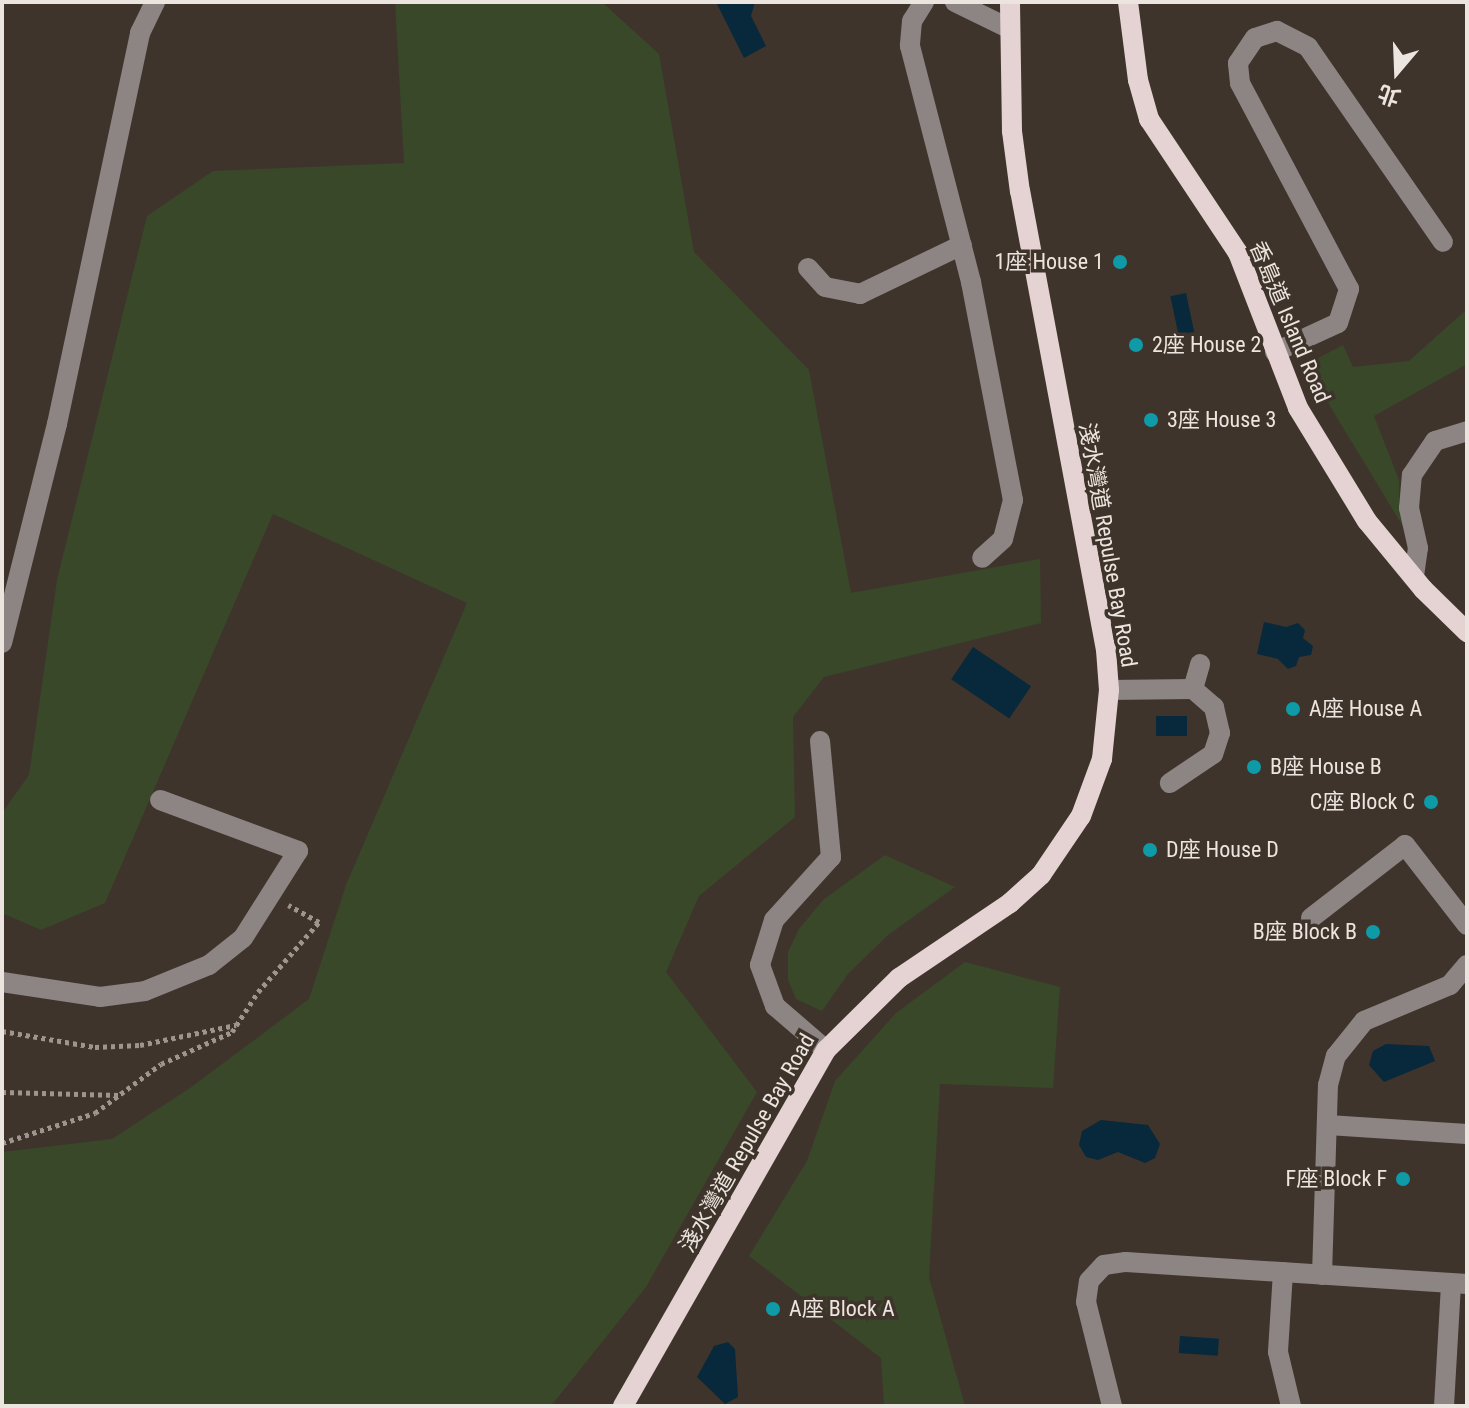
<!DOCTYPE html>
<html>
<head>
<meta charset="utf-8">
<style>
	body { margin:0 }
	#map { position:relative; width:1469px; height:1408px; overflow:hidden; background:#3f342b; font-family:"Roboto Condensed","Noto Sans TC",sans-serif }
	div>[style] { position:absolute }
	.green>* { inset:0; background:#384829 }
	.water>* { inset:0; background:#07293b; transform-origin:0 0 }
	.path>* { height:5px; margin-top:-2.5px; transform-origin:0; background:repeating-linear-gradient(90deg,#9e958d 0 4px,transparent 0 8px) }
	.minor>* { height:20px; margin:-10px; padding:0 10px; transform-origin:10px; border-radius:10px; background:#8d8584 }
	.major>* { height:20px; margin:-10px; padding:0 10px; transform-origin:10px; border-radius:10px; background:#e4d3d2 }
	.dots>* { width:22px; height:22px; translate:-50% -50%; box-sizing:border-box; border:4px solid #3f342b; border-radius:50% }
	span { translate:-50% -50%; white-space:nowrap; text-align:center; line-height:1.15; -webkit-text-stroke:7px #3f342b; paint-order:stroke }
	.poi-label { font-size:22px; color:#ece5df }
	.right { translate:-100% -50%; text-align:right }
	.left { translate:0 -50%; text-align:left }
	.street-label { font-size:22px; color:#ece5df }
	.frame { position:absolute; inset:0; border:4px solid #ece5df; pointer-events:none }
	.north { position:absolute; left:1357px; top:32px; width:80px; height:80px; -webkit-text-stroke:6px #3f342b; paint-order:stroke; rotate:199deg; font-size:22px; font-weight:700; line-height:32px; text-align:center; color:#ece5df }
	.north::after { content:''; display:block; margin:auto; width:28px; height:36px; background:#ece5df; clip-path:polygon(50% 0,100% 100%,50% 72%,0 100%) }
</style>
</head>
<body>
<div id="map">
	<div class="green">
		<i style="clip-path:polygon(395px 2px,602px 2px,659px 54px,694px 252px,809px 370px,851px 593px,1040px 559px,1041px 623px,824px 677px,793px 717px,795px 817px,699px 896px,666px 972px,757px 1092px,646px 1287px,551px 1406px,2px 1406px,2px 1152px,112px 1139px,190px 1088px,309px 999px,346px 885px,467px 603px,273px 514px,105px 903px,41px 930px,2px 913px,2px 813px,29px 775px,57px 580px,147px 216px,213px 171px,404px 163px)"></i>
		<i style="clip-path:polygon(1467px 309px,1467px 364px,1374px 416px,1399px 480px,1399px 509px,1410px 538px,1305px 365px,1343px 345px,1353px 367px,1409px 361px)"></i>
		<i style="clip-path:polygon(885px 855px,955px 887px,888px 935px,848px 974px,822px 1011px,796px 999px,788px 980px,788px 952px,799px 929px,823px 900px)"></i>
		<i style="clip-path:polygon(965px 962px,1060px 987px,1053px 1088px,940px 1084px,929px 1277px,965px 1406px,884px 1406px,881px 1358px,749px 1256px,807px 1161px,835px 1081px,896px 1013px)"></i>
	</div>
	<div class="water">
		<i style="clip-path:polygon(716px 2px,755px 2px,751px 16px,766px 46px,744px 58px)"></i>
		<i style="left:1186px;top:293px;width:40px;height:16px;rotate:78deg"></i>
		<i style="clip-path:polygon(1264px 622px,1286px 627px,1298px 623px,1305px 630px,1303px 638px,1313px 646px,1311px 655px,1299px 657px,1296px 666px,1288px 669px,1278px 659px,1257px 654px)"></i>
		<i style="left:973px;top:647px;width:70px;height:39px;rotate:34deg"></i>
		<i style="left:1156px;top:716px;width:31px;height:20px"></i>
		<i style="clip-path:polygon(1386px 1044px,1429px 1046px,1435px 1061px,1384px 1082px,1369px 1065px,1373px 1051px)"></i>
		<i style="clip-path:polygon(1101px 1120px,1148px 1125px,1160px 1144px,1155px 1158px,1145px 1163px,1118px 1152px,1098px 1160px,1086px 1157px,1079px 1145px,1082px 1131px)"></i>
		<i style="left:1180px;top:1336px;width:39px;height:17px;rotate:4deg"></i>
		<i style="clip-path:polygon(728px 1342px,735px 1349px,738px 1397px,725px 1404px,697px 1377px,714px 1346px)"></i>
	</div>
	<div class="path">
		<i style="left:2px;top:1031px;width:94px;rotate:9.8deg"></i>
		<i style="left:95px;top:1047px;width:45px;rotate:-2.5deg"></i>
		<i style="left:140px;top:1045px;width:98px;rotate:-11.8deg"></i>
		<i style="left:2px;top:1092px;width:117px;rotate:1.5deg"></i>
		<i style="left:2px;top:1143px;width:98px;rotate:-17.9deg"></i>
		<i style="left:95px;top:1113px;width:82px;rotate:-36.6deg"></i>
		<i style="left:161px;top:1064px;width:78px;rotate:-24.3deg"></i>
		<i style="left:232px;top:1032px;width:48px;rotate:-57deg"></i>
		<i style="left:258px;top:992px;width:93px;rotate:-48.9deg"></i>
		<i style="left:319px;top:922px;width:35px;rotate:-151deg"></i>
	</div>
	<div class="minor">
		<i style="left:924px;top:2px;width:22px;rotate:122deg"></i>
		<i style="left:912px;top:21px;width:25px;rotate:95deg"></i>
		<i style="left:910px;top:46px;width:244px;rotate:75.5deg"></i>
		<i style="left:971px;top:282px;width:222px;rotate:79.1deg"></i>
		<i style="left:1013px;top:500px;width:40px;rotate:104.4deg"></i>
		<i style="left:1003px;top:539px;width:28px;rotate:138deg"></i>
		<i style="left:955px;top:2px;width:61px;rotate:26.1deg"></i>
		<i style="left:808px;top:268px;width:25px;rotate:48deg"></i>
		<i style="left:825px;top:287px;width:36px;rotate:11deg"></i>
		<i style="left:860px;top:294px;width:113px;rotate:-25.7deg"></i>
		<i style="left:1275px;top:352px;width:69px;rotate:-24.7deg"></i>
		<i style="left:1338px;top:323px;width:36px;rotate:-72deg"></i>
		<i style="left:1349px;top:289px;width:233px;rotate:-117.9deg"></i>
		<i style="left:1240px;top:83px;width:20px;rotate:-96deg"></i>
		<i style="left:1238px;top:63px;width:30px;rotate:-56deg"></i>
		<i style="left:1255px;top:38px;width:23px;rotate:-18deg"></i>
		<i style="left:1277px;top:31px;width:35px;rotate:27deg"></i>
		<i style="left:1308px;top:47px;width:237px;rotate:55.3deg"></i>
		<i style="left:1414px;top:576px;width:28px;rotate:-82deg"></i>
		<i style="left:1418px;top:548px;width:41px;rotate:-102.7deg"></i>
		<i style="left:1409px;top:508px;width:33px;rotate:-85deg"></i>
		<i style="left:1412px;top:475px;width:41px;rotate:-55.9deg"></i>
		<i style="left:1435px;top:441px;width:34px;rotate:-17deg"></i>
		<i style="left:2px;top:643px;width:226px;rotate:-75.9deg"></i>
		<i style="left:57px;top:424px;width:400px;rotate:-78deg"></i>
		<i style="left:140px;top:33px;width:34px;rotate:-64deg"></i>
		<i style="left:1193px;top:689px;width:26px;rotate:-74deg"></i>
		<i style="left:1109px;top:690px;width:84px;rotate:-0.7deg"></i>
		<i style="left:1193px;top:689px;width:28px;rotate:41deg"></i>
		<i style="left:1214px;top:707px;width:27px;rotate:77deg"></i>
		<i style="left:1220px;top:733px;width:22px;rotate:108deg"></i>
		<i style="left:1213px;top:754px;width:52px;rotate:146deg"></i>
		<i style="left:820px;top:741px;width:117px;rotate:84.6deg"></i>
		<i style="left:831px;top:857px;width:85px;rotate:132.1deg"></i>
		<i style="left:774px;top:920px;width:47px;rotate:107.3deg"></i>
		<i style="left:760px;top:965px;width:44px;rotate:69.9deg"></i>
		<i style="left:775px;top:1006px;width:67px;rotate:40.8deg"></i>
		<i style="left:1311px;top:918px;width:119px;rotate:-37.8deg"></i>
		<i style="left:1405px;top:845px;width:101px;rotate:52.2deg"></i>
		<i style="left:2px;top:982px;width:99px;rotate:8.7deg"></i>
		<i style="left:100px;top:997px;width:45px;rotate:-7.6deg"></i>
		<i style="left:145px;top:991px;width:69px;rotate:-22.1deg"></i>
		<i style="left:209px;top:965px;width:43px;rotate:-38.5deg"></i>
		<i style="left:243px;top:938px;width:103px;rotate:-57.7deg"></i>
		<i style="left:298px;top:851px;width:147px;rotate:-159.7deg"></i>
		<i style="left:1328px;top:1125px;width:139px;rotate:3.7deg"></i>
		<i style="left:1283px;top:1272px;width:80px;rotate:93.6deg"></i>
		<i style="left:1278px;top:1352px;width:56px;rotate:76.5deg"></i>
		<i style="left:1322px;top:1275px;width:190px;rotate:-88.2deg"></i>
		<i style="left:1328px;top:1085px;width:30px;rotate:-75deg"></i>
		<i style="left:1336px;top:1056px;width:45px;rotate:-51.3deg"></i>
		<i style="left:1364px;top:1021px;width:93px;rotate:-22.7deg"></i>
		<i style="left:1450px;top:985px;width:26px;rotate:-50deg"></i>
		<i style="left:1112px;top:1406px;width:107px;rotate:-104deg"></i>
		<i style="left:1086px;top:1302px;width:21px;rotate:-82deg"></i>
		<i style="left:1089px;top:1281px;width:22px;rotate:-47deg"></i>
		<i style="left:1104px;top:1265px;width:22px;rotate:-8deg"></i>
		<i style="left:1126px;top:1262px;width:342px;rotate:3.7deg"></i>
		<i style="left:1444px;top:1406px;width:123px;rotate:-86.7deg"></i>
	</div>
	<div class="major">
		<i style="left:1128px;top:2px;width:79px;rotate:82.7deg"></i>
		<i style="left:1138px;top:80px;width:41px;rotate:74.2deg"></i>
		<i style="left:1149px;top:119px;width:161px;rotate:56.4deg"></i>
		<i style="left:1238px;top:253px;width:166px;rotate:68.8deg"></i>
		<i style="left:1298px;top:408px;width:132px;rotate:58.6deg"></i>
		<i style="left:1367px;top:521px;width:88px;rotate:50.5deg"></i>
		<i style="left:1423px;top:589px;width:62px;rotate:44.3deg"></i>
		<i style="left:623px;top:1406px;width:410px;rotate:-60.3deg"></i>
		<i style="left:826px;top:1050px;width:103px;rotate:-44.6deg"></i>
		<i style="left:899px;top:978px;width:134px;rotate:-34deg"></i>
		<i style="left:1010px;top:903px;width:42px;rotate:-42.1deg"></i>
		<i style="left:1041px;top:875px;width:71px;rotate:-55.9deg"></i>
		<i style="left:1081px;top:816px;width:61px;rotate:-69.8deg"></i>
		<i style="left:1102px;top:759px;width:69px;rotate:-84.2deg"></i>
		<i style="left:1109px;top:690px;width:40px;rotate:-94.3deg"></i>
		<i style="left:1106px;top:650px;width:466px;rotate:-100.6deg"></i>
		<i style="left:1020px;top:192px;width:62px;rotate:-97.5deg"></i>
		<i style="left:1012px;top:131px;width:129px;rotate:-90.9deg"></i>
	</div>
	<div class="dots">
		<i style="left:1120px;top:262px;background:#0f9aa8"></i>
		<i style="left:1136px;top:345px;background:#0f9aa8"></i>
		<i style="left:1151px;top:420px;background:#0f9aa8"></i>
		<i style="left:1293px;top:709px;background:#0f9aa8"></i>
		<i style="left:1254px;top:767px;background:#0f9aa8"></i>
		<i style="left:1431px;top:802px;background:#0f9aa8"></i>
		<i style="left:1150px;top:850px;background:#0f9aa8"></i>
		<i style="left:1373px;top:932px;background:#0f9aa8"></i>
		<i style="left:1403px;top:1179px;background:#0f9aa8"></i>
		<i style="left:773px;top:1309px;background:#0f9aa8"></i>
	</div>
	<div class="poi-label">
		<span class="right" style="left:1104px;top:262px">1座 House 1</span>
		<span class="left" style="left:1152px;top:345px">2座 House 2</span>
		<span class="left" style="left:1167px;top:420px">3座 House 3</span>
		<span class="left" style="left:1309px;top:709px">A座 House A</span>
		<span class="left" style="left:1270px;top:767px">B座 House B</span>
		<span class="right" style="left:1415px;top:802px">C座 Block C</span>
		<span class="left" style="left:1166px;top:850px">D座 House D</span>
		<span class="right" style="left:1357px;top:932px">B座 Block B</span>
		<span class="right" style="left:1387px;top:1179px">F座 Block F</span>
		<span class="left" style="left:789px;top:1309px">A座 Block A</span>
	</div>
	<div class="street-label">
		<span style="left:1290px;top:322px;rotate:67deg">香島道 Island Road</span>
		<span style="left:1108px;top:545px;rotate:80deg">淺水灣道 Repulse Bay Road</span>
		<span style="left:747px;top:1143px;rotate:-60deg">淺水灣道 Repulse Bay Road</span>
	</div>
	<div class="frame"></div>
	<div class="north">北</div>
</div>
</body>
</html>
